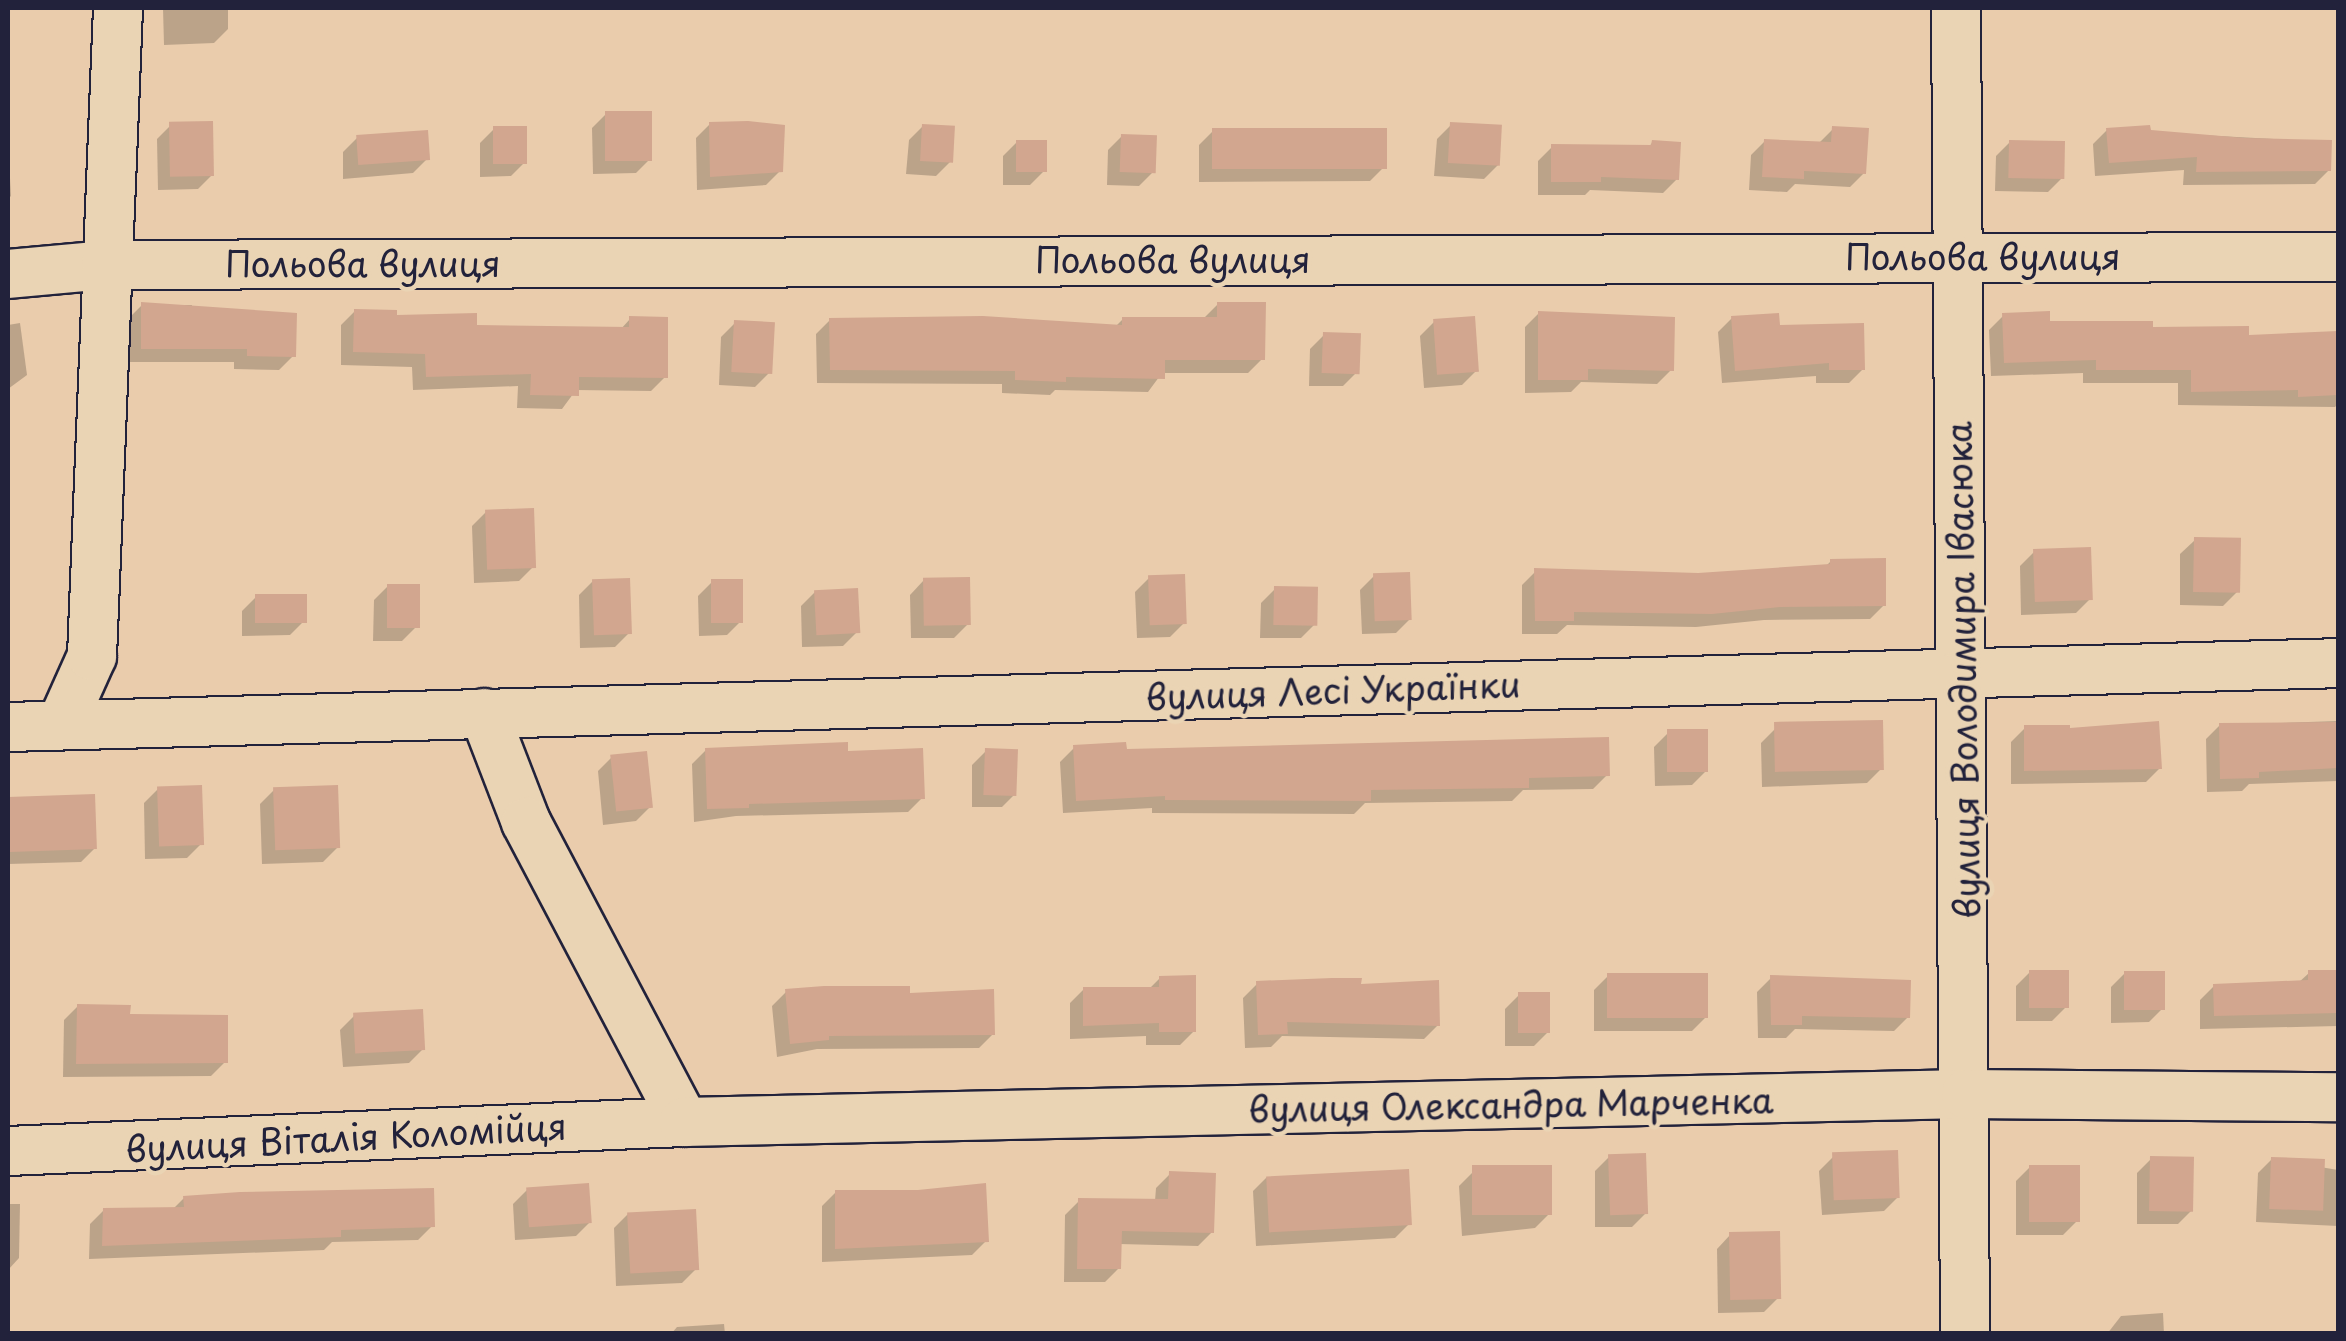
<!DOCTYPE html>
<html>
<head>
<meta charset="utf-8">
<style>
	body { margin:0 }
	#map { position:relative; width:2346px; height:1341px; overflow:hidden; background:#eaccac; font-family:"Playpen Sans",sans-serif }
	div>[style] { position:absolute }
	.shadow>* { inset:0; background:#0003 }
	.building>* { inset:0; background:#d2a68f; transform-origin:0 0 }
	.roads { filter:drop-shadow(2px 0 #22223b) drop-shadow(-2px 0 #22223b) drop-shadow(0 2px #22223b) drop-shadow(0 -2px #22223b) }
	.minor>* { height:48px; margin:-24px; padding:0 24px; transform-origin:24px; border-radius:24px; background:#ead4b4 }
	span { translate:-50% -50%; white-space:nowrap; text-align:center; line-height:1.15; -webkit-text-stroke:9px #ead4b4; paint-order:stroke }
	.street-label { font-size:35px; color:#22223b }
	.frame { position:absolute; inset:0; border:10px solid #22223b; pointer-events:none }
</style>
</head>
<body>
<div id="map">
	<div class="shadow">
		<i style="clip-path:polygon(163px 8px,228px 8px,228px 29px,214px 43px,164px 45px)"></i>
		<i style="clip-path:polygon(606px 114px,650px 159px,636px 173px,593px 174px,592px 128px)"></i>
		<i style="clip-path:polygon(710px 124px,780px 171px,766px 185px,697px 190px,696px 138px)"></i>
		<i style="clip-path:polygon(171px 125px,212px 175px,198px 189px,158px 190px,157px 139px)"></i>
		<i style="clip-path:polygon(1451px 125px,1498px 165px,1484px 179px,1434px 176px,1437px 139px)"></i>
		<i style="clip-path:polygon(923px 126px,950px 162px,936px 176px,906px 174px,909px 140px)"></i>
		<i style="clip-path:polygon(494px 129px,525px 162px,511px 176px,480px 177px,480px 143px)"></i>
		<i style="clip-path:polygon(1833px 129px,1864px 173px,1850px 187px,1795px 184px,1787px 192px,1749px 190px,1751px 155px,1765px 141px,1818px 144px)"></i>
		<i style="clip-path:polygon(2107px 130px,2330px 142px,2329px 170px,2315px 184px,2183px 185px,2184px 170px,2095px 176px,2093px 144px)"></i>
		<i style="clip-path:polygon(1213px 131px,1384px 167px,1370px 181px,1199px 182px,1199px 145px)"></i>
		<i style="clip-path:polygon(1122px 136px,1153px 172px,1139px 186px,1107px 185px,1108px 150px)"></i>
		<i style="clip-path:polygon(357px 138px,427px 159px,413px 173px,343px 179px,343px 152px)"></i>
		<i style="clip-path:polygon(1017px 142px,1044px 171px,1030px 185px,1003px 185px,1003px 156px)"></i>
		<i style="clip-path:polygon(2010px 142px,2062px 178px,2048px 192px,1995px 191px,1996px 156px)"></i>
		<i style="clip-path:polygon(8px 143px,11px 196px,8px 199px)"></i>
		<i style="clip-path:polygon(1652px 143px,1677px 179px,1663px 193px,1590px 190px,1585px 195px,1538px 195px,1538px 161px,1552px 147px,1648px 148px)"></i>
		<i style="clip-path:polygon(1218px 304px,1262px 359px,1248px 373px,1162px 373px,1148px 392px,1055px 390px,1050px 395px,1002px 393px,1002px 384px,817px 383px,816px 334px,830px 320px,1115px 327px,1123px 319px,1204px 318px)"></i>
		<i style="clip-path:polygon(142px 305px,192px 305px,191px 311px,293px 356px,279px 370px,234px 369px,234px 362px,128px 362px,128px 319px)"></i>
		<i style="clip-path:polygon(355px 311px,475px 327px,620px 330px,630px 319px,665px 377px,651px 391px,576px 390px,562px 409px,517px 408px,518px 386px,413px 390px,412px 367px,341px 365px,341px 325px)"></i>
		<i style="clip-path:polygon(1539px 313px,1671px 370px,1657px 384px,1581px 382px,1571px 392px,1525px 393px,1525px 327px)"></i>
		<i style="clip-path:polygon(2003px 316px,2048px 324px,2247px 338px,2338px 332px,2338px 404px,2335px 407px,2178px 405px,2178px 383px,2083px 383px,2083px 373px,1991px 376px,1989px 330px)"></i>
		<i style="clip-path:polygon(1732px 318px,1777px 328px,1863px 369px,1849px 383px,1816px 383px,1816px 376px,1722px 383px,1718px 332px)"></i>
		<i style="clip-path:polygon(1434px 322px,1476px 371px,1462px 385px,1424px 388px,1420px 336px)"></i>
		<i style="clip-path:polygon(20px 323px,27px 375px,8px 389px,8px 325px)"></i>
		<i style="clip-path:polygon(735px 323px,769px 373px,755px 387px,719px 385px,721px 337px)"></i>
		<i style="clip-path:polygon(1324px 335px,1357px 372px,1343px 386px,1309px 386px,1310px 349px)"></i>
		<i style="clip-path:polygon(486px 512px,533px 567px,519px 581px,474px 583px,472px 526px)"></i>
		<i style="clip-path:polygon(2195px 540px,2237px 592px,2223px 606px,2180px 605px,2180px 554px)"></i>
		<i style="clip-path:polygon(2034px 552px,2090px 599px,2076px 613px,2021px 615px,2020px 566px)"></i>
		<i style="clip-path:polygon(1831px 561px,1884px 605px,1870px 619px,1764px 620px,1696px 627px,1567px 625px,1557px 634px,1522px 634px,1522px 585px,1536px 571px,1698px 575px,1826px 566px)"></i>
		<i style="clip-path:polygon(1374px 576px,1410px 619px,1396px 633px,1362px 634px,1360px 590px)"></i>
		<i style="clip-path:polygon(1149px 578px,1184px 623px,1170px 637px,1137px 638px,1135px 592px)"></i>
		<i style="clip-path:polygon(924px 580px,968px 624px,954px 638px,911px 638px,910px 595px)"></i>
		<i style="clip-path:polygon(593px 581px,629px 633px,615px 647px,580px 648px,579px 595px)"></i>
		<i style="clip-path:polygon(712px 582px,741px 621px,727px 635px,699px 636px,698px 596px)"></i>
		<i style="clip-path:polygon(388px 586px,416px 627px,402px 641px,373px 641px,374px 600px)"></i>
		<i style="clip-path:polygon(1275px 589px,1315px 624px,1301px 638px,1260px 638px,1261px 603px)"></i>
		<i style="clip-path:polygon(815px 592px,857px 632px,843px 646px,802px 647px,801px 606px)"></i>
		<i style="clip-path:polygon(256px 597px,304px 621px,290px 635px,242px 636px,242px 611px)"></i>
		<i style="clip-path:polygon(2338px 721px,2338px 781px,2249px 784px,2242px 791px,2207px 792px,2206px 739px,2220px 725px)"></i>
		<i style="clip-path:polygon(2025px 728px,2160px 768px,2146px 782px,2011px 784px,2011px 742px)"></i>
		<i style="clip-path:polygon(1775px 729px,1881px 769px,1867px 783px,1762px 787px,1761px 743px)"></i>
		<i style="clip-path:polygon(1668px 733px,1706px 771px,1692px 785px,1655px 786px,1654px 747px)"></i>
		<i style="clip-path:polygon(1074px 748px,1124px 751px,1607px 775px,1593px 789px,1523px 790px,1512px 801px,1365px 803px,1354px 814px,1152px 813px,1152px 808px,1063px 813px,1060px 762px)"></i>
		<i style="clip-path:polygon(706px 750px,846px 754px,922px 798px,908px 812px,736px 816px,694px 822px,692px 764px)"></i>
		<i style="clip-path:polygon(986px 751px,1016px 793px,1002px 807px,972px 807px,972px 765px)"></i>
		<i style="clip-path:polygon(612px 757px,650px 807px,636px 821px,603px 825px,598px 771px)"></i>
		<i style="clip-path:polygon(158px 789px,201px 844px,187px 858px,145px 859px,144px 803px)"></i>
		<i style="clip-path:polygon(274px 790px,337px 848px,323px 862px,262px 864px,260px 804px)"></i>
		<i style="clip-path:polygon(93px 796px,95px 848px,81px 862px,8px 864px,8px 879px,8px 800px)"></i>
		<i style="clip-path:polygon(2030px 972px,2066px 1007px,2052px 1021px,2016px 1021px,2016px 986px)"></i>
		<i style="clip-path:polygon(2338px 972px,2338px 1026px,2200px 1029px,2200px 1000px,2214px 986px,2298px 983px,2309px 973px)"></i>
		<i style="clip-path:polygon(2125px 973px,2163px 1008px,2149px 1022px,2111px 1023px,2111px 987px)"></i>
		<i style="clip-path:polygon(1608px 976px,1706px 1017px,1692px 1031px,1594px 1031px,1594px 990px)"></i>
		<i style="clip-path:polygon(1160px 978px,1194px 1031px,1180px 1045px,1146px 1045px,1146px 1036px,1070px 1039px,1070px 1003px,1084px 989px,1149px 989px)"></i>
		<i style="clip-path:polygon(1771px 978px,1908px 1017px,1894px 1031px,1795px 1029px,1786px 1038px,1758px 1038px,1757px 992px)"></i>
		<i style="clip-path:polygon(1257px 984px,1438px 1025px,1424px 1039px,1282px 1036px,1271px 1047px,1245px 1048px,1243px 998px)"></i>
		<i style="clip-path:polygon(786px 992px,907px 995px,993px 1034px,979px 1048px,817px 1049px,777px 1057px,772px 1006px)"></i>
		<i style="clip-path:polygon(1519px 995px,1548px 1032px,1534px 1046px,1505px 1046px,1505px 1009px)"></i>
		<i style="clip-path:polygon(78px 1006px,128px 1017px,225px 1062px,211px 1076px,63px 1077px,64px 1020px)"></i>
		<i style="clip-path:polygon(354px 1016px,423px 1049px,409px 1063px,343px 1067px,340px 1030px)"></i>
		<i style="clip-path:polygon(1609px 1157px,1646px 1213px,1632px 1227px,1595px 1227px,1595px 1171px)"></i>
		<i style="clip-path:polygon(1833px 1157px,1898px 1197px,1884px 1211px,1822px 1215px,1819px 1171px)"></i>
		<i style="clip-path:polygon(2151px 1159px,2192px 1210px,2178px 1224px,2137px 1224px,2137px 1173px)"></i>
		<i style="clip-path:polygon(2272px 1159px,2338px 1170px,2338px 1226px,2256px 1222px,2258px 1173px)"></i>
		<i style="clip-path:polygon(2030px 1167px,2077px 1221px,2063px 1235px,2016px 1235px,2016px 1181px)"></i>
		<i style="clip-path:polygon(1473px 1172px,1549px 1214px,1535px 1228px,1462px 1236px,1459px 1186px)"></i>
		<i style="clip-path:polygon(1170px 1174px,1212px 1232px,1198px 1246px,1119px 1244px,1119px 1268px,1105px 1282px,1064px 1282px,1065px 1215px,1079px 1201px,1155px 1201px,1156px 1188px)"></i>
		<i style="clip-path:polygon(1267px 1177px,1409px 1224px,1395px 1238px,1256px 1246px,1253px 1191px)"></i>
		<i style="clip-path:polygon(527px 1190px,590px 1222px,576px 1236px,515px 1240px,513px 1204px)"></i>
		<i style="clip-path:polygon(836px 1192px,986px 1241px,972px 1255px,822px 1262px,822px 1206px)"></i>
		<i style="clip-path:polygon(184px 1198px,432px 1226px,418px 1240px,332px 1242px,324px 1250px,89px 1259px,90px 1224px,104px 1210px,172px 1210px)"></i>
		<i style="clip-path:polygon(8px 1204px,20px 1204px,19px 1258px,8px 1270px)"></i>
		<i style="clip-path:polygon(628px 1214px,696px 1269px,682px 1283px,616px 1286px,614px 1228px)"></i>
		<i style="clip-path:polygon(1731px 1234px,1778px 1298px,1764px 1312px,1718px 1313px,1717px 1249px)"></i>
		<i style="clip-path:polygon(2163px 1313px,2164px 1334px,2107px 1334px,2121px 1316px)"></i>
		<i style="clip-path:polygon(724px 1324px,725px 1334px,671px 1334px,677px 1327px)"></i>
	</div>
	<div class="building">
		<i style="left:605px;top:111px;width:47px;height:50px"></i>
		<i style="left:213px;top:121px;width:55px;height:44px;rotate:89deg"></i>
		<i style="clip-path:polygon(748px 121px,785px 125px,783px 172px,710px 177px,709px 122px)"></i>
		<i style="left:1450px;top:122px;width:52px;height:41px;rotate:3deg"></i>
		<i style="left:922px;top:124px;width:33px;height:37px;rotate:3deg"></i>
		<i style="clip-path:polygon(2150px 125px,2151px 130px,2245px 138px,2332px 140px,2331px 171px,2196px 172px,2197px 157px,2109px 163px,2106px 128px)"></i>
		<i style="left:493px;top:126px;width:34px;height:38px"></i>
		<i style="clip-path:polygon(1832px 126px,1869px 128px,1866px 174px,1804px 171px,1804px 179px,1762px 177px,1764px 139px,1831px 142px)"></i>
		<i style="left:1212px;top:128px;width:175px;height:41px"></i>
		<i style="left:428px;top:130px;width:30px;height:72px;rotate:86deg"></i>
		<i style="left:1121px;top:134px;width:36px;height:38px;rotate:2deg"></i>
		<i style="left:1016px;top:140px;width:31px;height:32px"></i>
		<i style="clip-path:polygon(1652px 140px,1681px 142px,1679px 180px,1601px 177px,1601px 182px,1551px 182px,1551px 144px,1651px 145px)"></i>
		<i style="left:2009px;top:140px;width:56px;height:38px;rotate:1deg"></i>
		<i style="clip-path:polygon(141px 302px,297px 313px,296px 357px,247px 356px,247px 349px,141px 349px)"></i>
		<i style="clip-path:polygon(1217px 302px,1266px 302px,1265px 360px,1165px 360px,1165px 379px,1066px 377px,1066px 382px,1015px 380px,1015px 371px,830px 370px,829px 318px,983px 316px,1122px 325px,1122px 317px,1217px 317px)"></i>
		<i style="clip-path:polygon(354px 309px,397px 310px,397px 315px,477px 313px,477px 325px,629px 327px,629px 316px,668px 317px,668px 378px,579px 377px,579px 396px,530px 395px,531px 374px,426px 377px,425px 354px,353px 352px)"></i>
		<i style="clip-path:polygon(1538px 311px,1675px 317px,1674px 371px,1588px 369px,1588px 380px,1538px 380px)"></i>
		<i style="clip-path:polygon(2050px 311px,2050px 321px,2153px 321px,2153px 327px,2249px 326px,2249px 335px,2338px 331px,2338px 395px,2298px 397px,2298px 390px,2191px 392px,2191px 370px,2096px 370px,2096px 360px,2004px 363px,2002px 313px)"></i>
		<i style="clip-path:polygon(1779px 313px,1780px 325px,1864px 323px,1865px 370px,1829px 370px,1829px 363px,1735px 371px,1731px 316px)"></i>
		<i style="left:1475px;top:316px;width:56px;height:42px;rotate:86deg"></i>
		<i style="left:734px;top:320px;width:41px;height:52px;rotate:3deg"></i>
		<i style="left:1323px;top:332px;width:38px;height:41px;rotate:2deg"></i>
		<i style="left:534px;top:508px;width:60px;height:49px;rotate:88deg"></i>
		<i style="left:2194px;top:537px;width:47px;height:55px;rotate:1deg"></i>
		<i style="left:2091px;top:547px;width:53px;height:58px;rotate:88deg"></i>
		<i style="clip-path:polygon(1886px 558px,1886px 606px,1780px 607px,1712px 614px,1574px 612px,1574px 621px,1535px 621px,1534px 568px,1698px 573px,1830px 564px,1830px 559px)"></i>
		<i style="left:1410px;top:572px;width:48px;height:37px;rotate:88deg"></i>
		<i style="left:1185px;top:574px;width:50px;height:37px;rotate:88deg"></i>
		<i style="left:970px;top:577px;width:48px;height:47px;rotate:89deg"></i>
		<i style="left:630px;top:578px;width:56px;height:38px;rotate:88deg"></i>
		<i style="left:711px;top:579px;width:32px;height:44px"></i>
		<i style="left:387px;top:584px;width:33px;height:44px"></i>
		<i style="left:1274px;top:586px;width:44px;height:39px;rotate:1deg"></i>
		<i style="left:858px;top:588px;width:45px;height:44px;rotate:87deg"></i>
		<i style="left:255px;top:594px;width:52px;height:29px"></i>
		<i style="left:1883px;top:720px;width:50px;height:109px;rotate:89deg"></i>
		<i style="clip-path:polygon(2159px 721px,2162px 769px,2024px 771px,2024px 725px,2070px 725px,2070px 728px)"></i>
		<i style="clip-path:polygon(2338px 722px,2338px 768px,2259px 772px,2259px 778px,2220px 779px,2219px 723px)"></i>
		<i style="left:1708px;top:729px;width:43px;height:41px;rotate:90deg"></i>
		<i style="clip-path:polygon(1609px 737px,1610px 776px,1529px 778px,1529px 788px,1371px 790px,1371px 801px,1165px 800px,1165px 796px,1076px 801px,1073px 745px,1126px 742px,1127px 749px)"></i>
		<i style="clip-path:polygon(848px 742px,848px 751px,923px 748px,925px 799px,749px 804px,749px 808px,707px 809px,705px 748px)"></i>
		<i style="left:985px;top:748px;width:33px;height:47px;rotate:2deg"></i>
		<i style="left:647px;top:751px;width:57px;height:37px;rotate:84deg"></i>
		<i style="left:202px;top:785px;width:60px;height:45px;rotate:88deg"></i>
		<i style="left:338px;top:785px;width:63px;height:65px;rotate:88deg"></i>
		<i style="left:95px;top:794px;width:55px;height:87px;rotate:88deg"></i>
		<i style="left:2029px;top:970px;width:40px;height:38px"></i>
		<i style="clip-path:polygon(2308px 970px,2338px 970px,2338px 1013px,2214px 1016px,2213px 984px,2308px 980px)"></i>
		<i style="left:2124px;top:971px;width:41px;height:39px"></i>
		<i style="left:1708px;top:973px;width:45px;height:101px;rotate:90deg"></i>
		<i style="clip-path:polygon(1196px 975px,1196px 1032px,1159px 1032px,1159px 1023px,1083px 1026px,1083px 987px,1159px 987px,1159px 976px)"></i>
		<i style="clip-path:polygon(1770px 975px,1911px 980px,1910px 1018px,1802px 1016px,1802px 1025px,1771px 1025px)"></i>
		<i style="clip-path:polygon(1332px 978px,1362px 978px,1361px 984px,1439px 980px,1440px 1026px,1287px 1022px,1288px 1034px,1258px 1035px,1256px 981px)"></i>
		<i style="clip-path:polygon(824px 986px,910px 986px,910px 993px,994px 989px,995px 1035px,829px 1036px,829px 1040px,790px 1044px,785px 989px)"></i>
		<i style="left:1518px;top:992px;width:32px;height:41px"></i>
		<i style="clip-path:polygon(77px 1004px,131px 1005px,130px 1014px,228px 1015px,228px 1063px,76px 1064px)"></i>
		<i style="left:423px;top:1009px;width:41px;height:70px;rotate:87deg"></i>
		<i style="left:1898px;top:1150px;width:48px;height:66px;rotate:88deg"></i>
		<i style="left:1646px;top:1153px;width:61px;height:38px;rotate:88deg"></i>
		<i style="left:2150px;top:1156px;width:44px;height:55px;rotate:1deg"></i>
		<i style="left:2271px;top:1157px;width:54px;height:52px;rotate:2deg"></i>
		<i style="left:1552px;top:1165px;width:50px;height:80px;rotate:90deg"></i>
		<i style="left:2029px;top:1165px;width:51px;height:57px"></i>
		<i style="left:1409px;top:1169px;width:56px;height:143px;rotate:87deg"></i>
		<i style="clip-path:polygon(1169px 1171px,1216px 1173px,1214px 1233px,1122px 1231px,1121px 1269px,1077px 1269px,1078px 1198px,1168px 1199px)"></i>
		<i style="left:589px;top:1183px;width:40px;height:63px;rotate:86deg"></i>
		<i style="clip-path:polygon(986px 1183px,989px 1242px,835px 1249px,835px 1190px,918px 1190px)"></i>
		<i style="clip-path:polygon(434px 1188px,435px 1227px,341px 1230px,341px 1237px,102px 1246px,103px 1208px,184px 1207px,183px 1196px,240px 1192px)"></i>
		<i style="left:696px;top:1209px;width:61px;height:69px;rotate:87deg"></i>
		<i style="left:1780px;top:1231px;width:68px;height:51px;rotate:89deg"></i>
	</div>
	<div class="roads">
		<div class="minor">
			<i style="left:1956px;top:8px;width:1326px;rotate:89.61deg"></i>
			<i style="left:8px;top:274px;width:98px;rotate:-5.2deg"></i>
			<i style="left:106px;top:265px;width:2232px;rotate:-0.21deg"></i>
			<i style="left:484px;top:713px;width:117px;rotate:68.9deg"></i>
			<i style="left:526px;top:822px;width:339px;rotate:62.2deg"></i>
			<i style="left:62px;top:723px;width:73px;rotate:-65.9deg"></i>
			<i style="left:92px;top:656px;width:649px;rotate:-87.7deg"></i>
			<i style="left:8px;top:727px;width:2331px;rotate:-1.57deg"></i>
			<i style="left:8px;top:1151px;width:677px;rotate:-2.46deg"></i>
			<i style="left:684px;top:1122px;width:1282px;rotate:-1.25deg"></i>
			<i style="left:1966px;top:1094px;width:372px;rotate:0.5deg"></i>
		</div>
	</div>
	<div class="street-label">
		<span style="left:1983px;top:256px">Польова вулиця</span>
		<span style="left:1173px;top:259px">Польова вулиця</span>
		<span style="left:363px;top:263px">Польова вулиця</span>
		<span style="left:1962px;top:670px;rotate:-91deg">вулиця Володимира Івасюка</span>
		<span style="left:1333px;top:690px;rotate:-2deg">вулиця Лесі Українки</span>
		<span style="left:1511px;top:1104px;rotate:-1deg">вулиця Олександра Марченка</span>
		<span style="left:346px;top:1137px;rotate:-3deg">вулиця Віталія Коломійця</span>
	</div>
	<div class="frame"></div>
</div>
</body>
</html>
